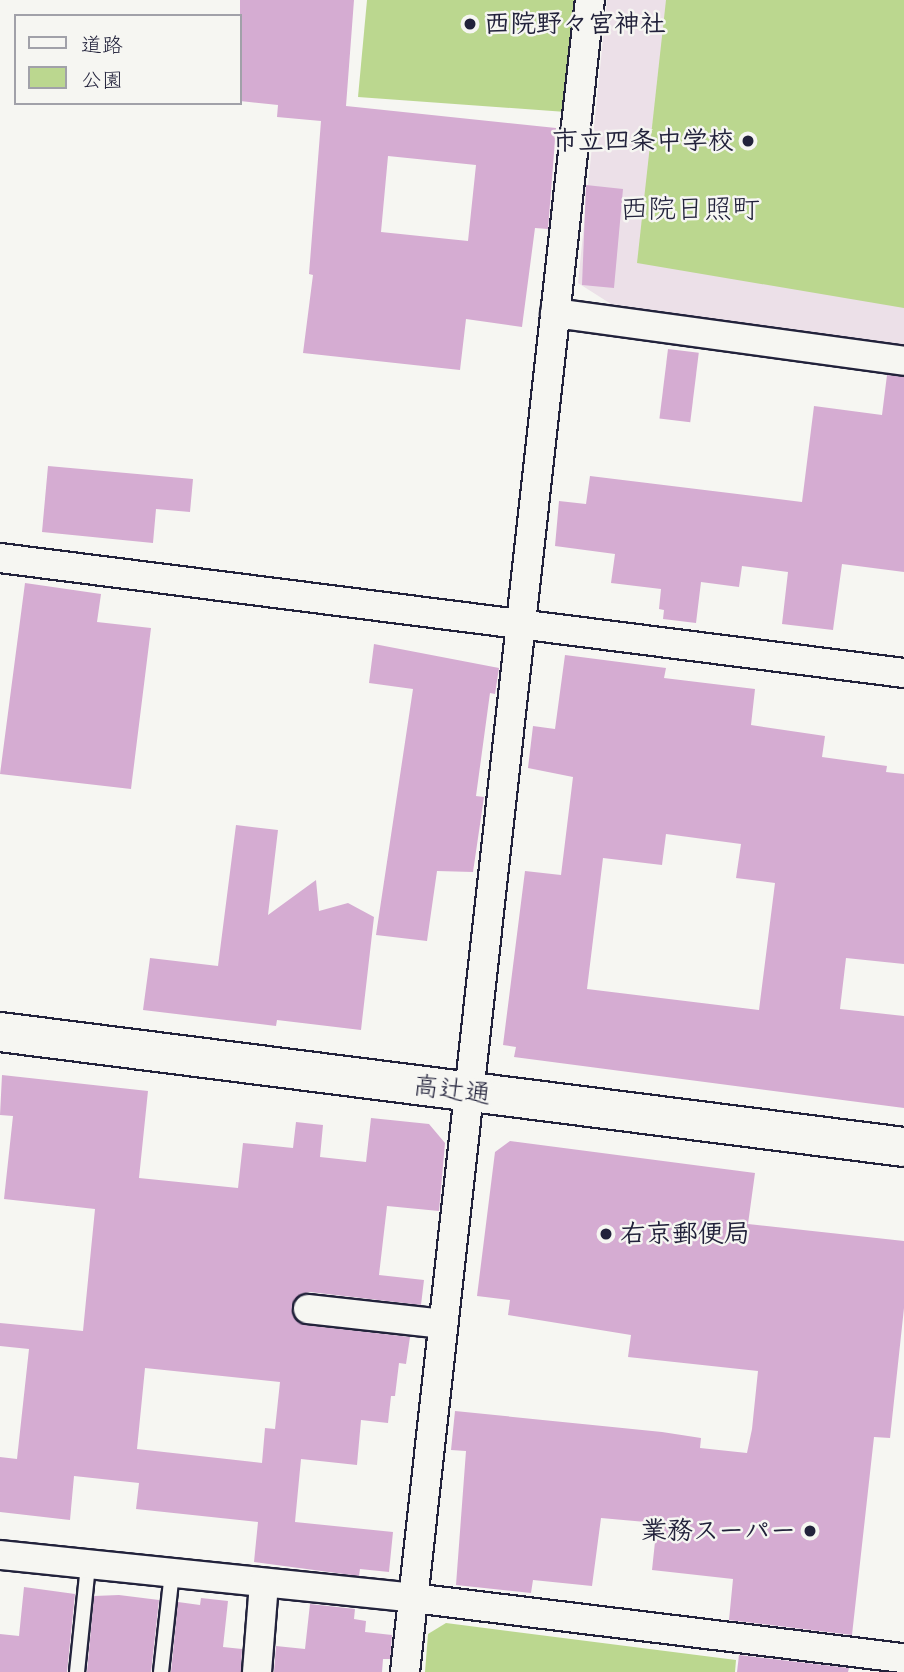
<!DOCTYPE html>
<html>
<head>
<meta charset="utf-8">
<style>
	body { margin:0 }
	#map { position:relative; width:904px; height:1672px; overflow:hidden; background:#f6f6f2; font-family:Itim,"Klee One",sans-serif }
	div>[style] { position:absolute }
	.built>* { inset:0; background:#ece0e8 }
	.green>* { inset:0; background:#bbd78f }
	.building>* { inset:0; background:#d5acd2; transform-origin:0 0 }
	.roads { filter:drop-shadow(2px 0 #22223b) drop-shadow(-2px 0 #22223b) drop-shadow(0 2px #22223b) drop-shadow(0 -2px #22223b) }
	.lane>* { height:14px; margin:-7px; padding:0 7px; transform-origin:7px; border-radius:7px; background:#f6f6f2 }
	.street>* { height:28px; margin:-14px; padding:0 14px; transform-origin:14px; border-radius:14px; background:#f6f6f2 }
	.secondary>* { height:38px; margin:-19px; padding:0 19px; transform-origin:19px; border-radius:19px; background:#f6f6f2 }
	.dots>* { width:19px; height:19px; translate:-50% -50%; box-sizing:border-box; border:4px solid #f6f6f2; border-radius:50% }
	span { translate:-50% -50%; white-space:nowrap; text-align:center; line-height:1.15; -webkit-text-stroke:5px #f6f6f2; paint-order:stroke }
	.poi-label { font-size:26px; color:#22223b; font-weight:700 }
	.left { translate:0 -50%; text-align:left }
	.right { translate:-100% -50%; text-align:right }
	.street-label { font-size:26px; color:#22223b }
	.neighbourhood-label { font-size:28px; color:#22223b }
	.legend { position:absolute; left:14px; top:14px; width:228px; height:91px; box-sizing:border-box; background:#f6f6f2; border:2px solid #a1a1a9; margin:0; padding:9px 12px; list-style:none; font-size:21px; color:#22223b }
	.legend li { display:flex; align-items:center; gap:14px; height:35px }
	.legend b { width:35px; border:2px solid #a1a1a9 }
</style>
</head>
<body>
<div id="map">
	<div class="built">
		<i style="clip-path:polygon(607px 0,904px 0,904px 346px,611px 304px,578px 283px)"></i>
	</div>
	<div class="green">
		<i style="clip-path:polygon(367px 0,579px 0,566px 112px,358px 97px)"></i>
		<i style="clip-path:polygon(666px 0,904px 0,904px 308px,637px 263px)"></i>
		<i style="clip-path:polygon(446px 1623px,736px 1660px,735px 1672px,425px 1672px,428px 1634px)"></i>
	</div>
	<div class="building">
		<i style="clip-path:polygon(evenodd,240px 0,354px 0,346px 106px,556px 128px,548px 229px,535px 228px,522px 327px,466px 319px,460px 370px,303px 353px,313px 275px,309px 274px,321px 121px,277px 117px,278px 105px,240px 101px,240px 0,388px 156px,476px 165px,468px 241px,381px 232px,388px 156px)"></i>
		<i style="clip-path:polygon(586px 185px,623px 189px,614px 288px,582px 285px)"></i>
		<i style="left:668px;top:349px;width:31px;height:70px;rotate:7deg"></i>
		<i style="clip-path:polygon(887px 375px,904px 377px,904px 572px,842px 564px,833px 630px,782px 624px,788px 572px,742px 566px,739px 587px,701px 582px,696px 623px,663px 619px,664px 610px,659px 609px,661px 589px,611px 583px,615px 554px,555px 546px,559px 501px,586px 504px,590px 476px,802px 502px,814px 406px,882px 415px)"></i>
		<i style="clip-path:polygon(48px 466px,193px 479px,190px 512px,156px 509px,153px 543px,42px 532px)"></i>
		<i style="clip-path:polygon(25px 583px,101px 594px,97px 622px,151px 628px,131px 789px,0 774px)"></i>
		<i style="clip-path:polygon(374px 644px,499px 668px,495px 694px,490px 693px,476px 796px,484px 797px,473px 872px,437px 871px,427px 941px,376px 935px,413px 689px,369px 683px)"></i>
		<i style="clip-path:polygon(evenodd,565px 655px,666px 668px,664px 678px,755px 689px,751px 725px,825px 736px,822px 757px,887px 766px,886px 772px,904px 774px,904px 964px,846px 958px,840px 1009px,904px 1016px,904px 1108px,514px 1057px,516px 1047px,503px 1045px,525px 871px,561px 875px,573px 777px,528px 768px,533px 726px,555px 729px,565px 655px,666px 834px,741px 844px,736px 878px,775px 883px,759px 1010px,587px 989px,603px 858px,662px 865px,666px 834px)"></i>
		<i style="clip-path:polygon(236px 825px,278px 830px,268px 915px,316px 880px,319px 911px,348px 903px,374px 917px,361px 1030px,277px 1020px,276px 1026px,143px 1010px,150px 958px,218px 966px)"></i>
		<i style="clip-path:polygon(evenodd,2px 1075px,148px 1091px,139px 1178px,238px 1188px,243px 1143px,293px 1148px,296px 1122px,323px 1125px,320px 1157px,366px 1162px,371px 1118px,429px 1124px,445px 1143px,439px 1211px,387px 1206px,379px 1275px,424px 1280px,421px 1305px,310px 1292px,301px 1294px,292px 1306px,293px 1316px,305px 1325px,410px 1337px,406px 1364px,399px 1363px,395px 1396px,391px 1396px,388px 1423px,361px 1420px,357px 1465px,301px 1459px,295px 1522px,393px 1532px,389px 1572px,360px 1569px,359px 1576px,254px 1562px,258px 1522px,136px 1509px,139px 1483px,74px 1476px,70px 1520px,0 1512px,0 1457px,17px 1459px,29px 1349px,0 1346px,0 1323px,83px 1331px,95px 1209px,4px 1199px,13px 1116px,0 1115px,2px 1075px,145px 1368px,280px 1382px,275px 1429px,265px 1428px,262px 1463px,137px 1449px,145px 1368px)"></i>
		<i style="clip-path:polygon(510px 1141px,755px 1173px,748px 1224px,904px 1241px,904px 1308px,890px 1438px,874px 1437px,852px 1635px,729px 1620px,733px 1579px,652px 1570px,657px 1523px,601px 1518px,592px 1586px,533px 1580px,531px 1593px,456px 1585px,466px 1451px,451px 1450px,455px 1411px,662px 1432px,701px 1438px,700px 1448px,747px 1453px,752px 1429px,758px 1371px,628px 1357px,631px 1335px,508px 1315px,510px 1300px,477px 1296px,495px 1152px)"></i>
		<i style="clip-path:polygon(24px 1587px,75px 1594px,67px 1672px,0 1672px,0 1634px,19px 1636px)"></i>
		<i style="clip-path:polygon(119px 1595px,159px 1600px,151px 1672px,87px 1672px,94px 1596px)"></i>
		<i style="clip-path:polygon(201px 1598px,228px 1601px,223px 1647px,242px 1649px,241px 1672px,171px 1672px,178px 1602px,200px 1605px)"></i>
		<i style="clip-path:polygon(310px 1604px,355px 1609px,354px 1619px,366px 1621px,365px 1632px,392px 1635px,390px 1659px,383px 1659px,382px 1672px,274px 1672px,276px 1646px,305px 1649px)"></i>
		<i style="clip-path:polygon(739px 1655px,849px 1668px,848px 1672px,737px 1672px)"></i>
	</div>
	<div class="roads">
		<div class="lane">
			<i style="left:77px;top:1672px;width:108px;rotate:-84.1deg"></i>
			<i style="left:161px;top:1672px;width:100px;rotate:-83.7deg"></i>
		</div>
		<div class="street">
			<i style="left:555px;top:313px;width:352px;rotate:7.8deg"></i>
			<i style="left:0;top:558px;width:911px;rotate:7.25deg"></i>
			<i style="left:308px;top:1309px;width:136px;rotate:6.3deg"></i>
			<i style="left:0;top:1555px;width:415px;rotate:5.9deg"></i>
			<i style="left:413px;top:1598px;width:495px;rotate:7deg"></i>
			<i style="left:257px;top:1672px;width:89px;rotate:-85.5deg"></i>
			<i style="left:405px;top:1672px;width:1682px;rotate:-83.69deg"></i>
		</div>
		<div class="secondary">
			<i style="left:0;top:1032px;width:911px;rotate:7.25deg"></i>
		</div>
	</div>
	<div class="dots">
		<i style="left:470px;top:24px;background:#22223b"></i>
		<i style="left:748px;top:141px;background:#22223b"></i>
		<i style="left:606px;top:1234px;background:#22223b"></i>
		<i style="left:810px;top:1531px;background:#22223b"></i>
	</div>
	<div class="poi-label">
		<span class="left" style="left:484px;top:24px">西院野々宮神社</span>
		<span class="right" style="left:734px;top:141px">市立四条中学校</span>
		<span class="left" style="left:620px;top:1234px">右京郵便局</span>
		<span class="right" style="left:796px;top:1531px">業務スーパー</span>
	</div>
	<div class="street-label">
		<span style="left:452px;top:1090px;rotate:7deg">高辻通</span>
	</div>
	<div class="neighbourhood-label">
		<span style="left:690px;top:208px">西院日照町</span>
	</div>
	<ul class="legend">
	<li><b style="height:9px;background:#f6f6f2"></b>道路</li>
	<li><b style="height:19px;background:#bbd78f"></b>公園</li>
	</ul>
</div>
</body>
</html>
